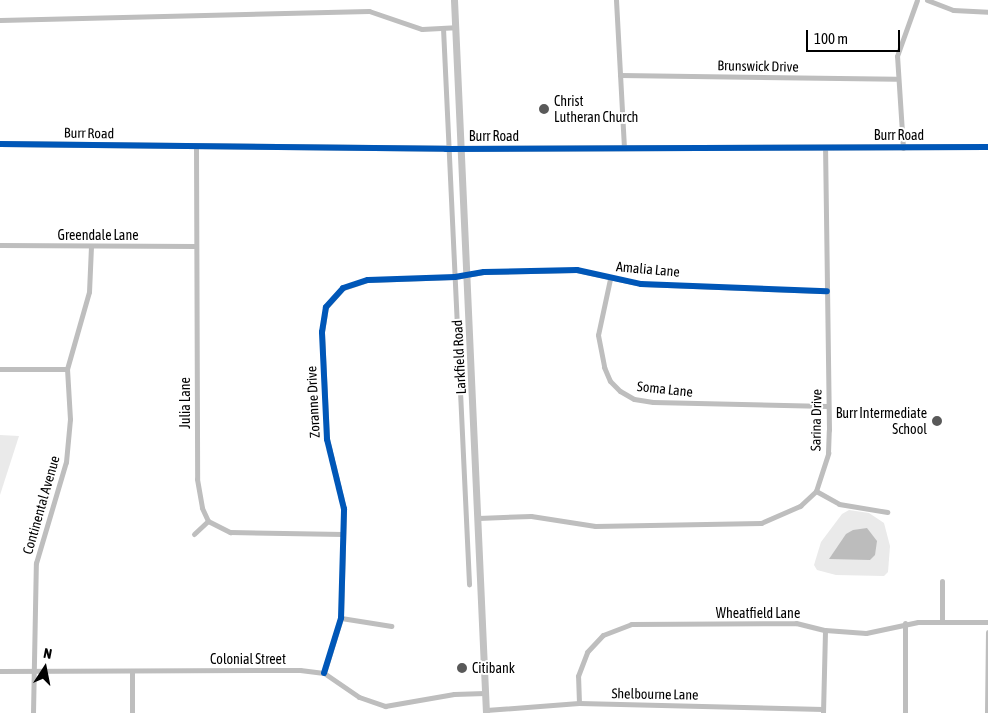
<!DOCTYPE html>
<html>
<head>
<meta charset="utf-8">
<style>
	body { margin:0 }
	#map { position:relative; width:988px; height:713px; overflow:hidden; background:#fff; font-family:"Asap Condensed",sans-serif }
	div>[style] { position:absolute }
	.green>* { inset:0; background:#eaeaea }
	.water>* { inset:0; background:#bcbcbc }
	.minor>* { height:5px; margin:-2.5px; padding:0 2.5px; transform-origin:2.5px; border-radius:2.5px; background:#bebebe }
	.tertiary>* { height:6px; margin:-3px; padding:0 3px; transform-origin:3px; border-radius:3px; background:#bebebe }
	.secondary>* { height:7px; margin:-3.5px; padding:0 3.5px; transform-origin:3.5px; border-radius:3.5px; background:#c2c2c2 }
	.cycleway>* { height:6px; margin:-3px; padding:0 3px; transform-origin:3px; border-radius:3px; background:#0057b8 }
	.dots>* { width:14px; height:14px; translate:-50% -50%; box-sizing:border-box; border:2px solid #fff; border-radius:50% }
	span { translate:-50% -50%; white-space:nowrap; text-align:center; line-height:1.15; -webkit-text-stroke:4px #fff; paint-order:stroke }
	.street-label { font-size:14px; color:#000 }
	.poi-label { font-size:14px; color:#000 }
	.left { translate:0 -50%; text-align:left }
	.right { translate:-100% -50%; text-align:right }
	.north { position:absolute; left:20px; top:643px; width:50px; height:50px; -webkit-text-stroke:4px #fff; paint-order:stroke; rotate:11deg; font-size:14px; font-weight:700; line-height:20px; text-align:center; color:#000 }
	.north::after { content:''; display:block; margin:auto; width:18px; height:22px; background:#000; clip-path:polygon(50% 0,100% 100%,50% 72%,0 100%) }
	.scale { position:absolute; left:806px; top:30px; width:94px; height:22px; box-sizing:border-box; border:2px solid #000; border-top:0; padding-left:6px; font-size:15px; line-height:18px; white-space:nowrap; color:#000; -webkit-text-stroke:4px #fff; paint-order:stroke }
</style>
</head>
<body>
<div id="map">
	<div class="green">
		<i style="clip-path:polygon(0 435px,19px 436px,0 495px)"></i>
		<i style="clip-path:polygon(849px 510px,869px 513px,884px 523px,890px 546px,888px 572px,884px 576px,836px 575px,817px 570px,814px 565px,821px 542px,842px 514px)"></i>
	</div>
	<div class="water">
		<i style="clip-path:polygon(867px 528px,877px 541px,875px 555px,870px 560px,829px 559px,846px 534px,853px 530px)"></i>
	</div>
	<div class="minor">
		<i style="left:616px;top:0;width:147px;rotate:86.9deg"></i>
		<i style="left:927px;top:0;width:28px;rotate:21deg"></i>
		<i style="left:953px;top:10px;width:35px;rotate:3deg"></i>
		<i style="left:0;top:20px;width:369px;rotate:-1.4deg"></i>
		<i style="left:369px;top:11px;width:56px;rotate:18.8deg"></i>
		<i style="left:422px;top:29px;width:33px;rotate:-3deg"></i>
		<i style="left:443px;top:28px;width:557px;rotate:87.32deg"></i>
		<i style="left:620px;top:75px;width:276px;rotate:0.8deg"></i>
		<i style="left:196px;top:146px;width:333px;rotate:89.8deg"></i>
		<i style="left:197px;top:479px;width:29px;rotate:80deg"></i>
		<i style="left:202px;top:508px;width:14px;rotate:65deg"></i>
		<i style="left:208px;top:521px;width:25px;rotate:27deg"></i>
		<i style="left:230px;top:532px;width:113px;rotate:1deg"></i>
		<i style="left:903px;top:148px;width:92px;rotate:-93.7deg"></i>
		<i style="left:897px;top:56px;width:59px;rotate:-70.3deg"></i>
		<i style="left:0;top:245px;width:195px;rotate:0.3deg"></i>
		<i style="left:610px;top:279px;width:57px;rotate:102.1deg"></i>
		<i style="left:598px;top:335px;width:33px;rotate:79deg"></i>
		<i style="left:604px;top:367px;width:15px;rotate:67deg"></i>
		<i style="left:610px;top:381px;width:14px;rotate:45deg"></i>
		<i style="left:620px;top:391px;width:16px;rotate:30deg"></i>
		<i style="left:634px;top:399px;width:19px;rotate:9deg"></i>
		<i style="left:653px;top:402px;width:175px;rotate:1.3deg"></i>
		<i style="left:0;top:369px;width:67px"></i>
		<i style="left:816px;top:491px;width:26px;rotate:29deg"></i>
		<i style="left:839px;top:504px;width:49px;rotate:9.5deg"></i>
		<i style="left:478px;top:518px;width:53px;rotate:-2.2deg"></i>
		<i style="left:531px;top:516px;width:65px;rotate:8.9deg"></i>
		<i style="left:595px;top:526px;width:166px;rotate:-1deg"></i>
		<i style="left:761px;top:523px;width:43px;rotate:-23.6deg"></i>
		<i style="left:800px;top:506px;width:22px;rotate:-43deg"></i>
		<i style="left:816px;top:491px;width:40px;rotate:-72deg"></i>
		<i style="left:828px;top:453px;width:23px;rotate:-88deg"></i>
		<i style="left:829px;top:430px;width:282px;rotate:-90.8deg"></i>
		<i style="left:194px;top:534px;width:19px;rotate:-43deg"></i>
		<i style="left:341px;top:618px;width:51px;rotate:9.1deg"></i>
		<i style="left:942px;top:621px;width:40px;rotate:-90deg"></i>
		<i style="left:0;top:671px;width:300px;rotate:-0.2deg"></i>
		<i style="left:300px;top:670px;width:24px;rotate:7deg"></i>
		<i style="left:324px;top:673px;width:42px;rotate:34.4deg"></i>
		<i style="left:359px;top:697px;width:28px;rotate:19deg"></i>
		<i style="left:385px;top:706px;width:70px;rotate:-9.9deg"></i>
		<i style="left:454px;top:694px;width:31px;rotate:-2deg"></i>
		<i style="left:324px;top:673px;width:58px;rotate:-72.8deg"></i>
		<i style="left:341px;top:618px;width:109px;rotate:-88.4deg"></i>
		<i style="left:344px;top:509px;width:72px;rotate:-103.7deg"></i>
		<i style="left:327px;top:439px;width:107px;rotate:-92.7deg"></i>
		<i style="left:322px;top:332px;width:25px;rotate:-81deg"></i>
		<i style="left:326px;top:307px;width:25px;rotate:-48deg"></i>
		<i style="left:343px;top:288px;width:26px;rotate:-18deg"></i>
		<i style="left:368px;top:280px;width:87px;rotate:-2deg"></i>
		<i style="left:455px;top:277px;width:29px;rotate:-10deg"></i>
		<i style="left:484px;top:272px;width:93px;rotate:-1.2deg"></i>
		<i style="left:577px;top:270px;width:66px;rotate:12.3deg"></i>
		<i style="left:641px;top:284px;width:186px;rotate:2.2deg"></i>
		<i style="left:579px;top:703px;width:27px;rotate:-92deg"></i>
		<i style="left:578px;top:676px;width:26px;rotate:-69deg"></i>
		<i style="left:587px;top:652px;width:23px;rotate:-47deg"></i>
		<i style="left:603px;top:635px;width:30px;rotate:-21deg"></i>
		<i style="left:631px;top:624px;width:165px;rotate:-0.3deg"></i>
		<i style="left:796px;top:623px;width:30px;rotate:14deg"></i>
		<i style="left:825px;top:630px;width:41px;rotate:4.2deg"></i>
		<i style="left:866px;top:633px;width:53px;rotate:-11.9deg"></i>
		<i style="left:918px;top:622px;width:70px"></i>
		<i style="left:486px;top:710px;width:93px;rotate:-4.3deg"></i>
		<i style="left:579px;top:703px;width:244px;rotate:1.4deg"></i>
		<i style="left:33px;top:713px;width:150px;rotate:-88.9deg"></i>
		<i style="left:36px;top:563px;width:105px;rotate:-73.5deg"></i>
		<i style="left:66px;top:462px;width:43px;rotate:-84.7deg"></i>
		<i style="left:70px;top:419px;width:50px;rotate:-93.4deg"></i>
		<i style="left:67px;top:369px;width:80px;rotate:-74.1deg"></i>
		<i style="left:89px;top:292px;width:46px;rotate:-87.5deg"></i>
		<i style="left:132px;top:713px;width:42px;rotate:-90deg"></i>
		<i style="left:823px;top:713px;width:83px;rotate:-88.6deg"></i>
		<i style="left:905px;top:713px;width:90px;rotate:-90deg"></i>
		<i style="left:987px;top:713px;width:81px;rotate:-89.3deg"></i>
	</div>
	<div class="tertiary">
		<i style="left:0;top:144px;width:446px;rotate:0.6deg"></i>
		<i style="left:446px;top:149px;width:542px;rotate:-0.21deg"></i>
	</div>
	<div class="secondary">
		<i style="left:454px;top:0;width:714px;rotate:87.43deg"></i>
	</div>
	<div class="cycleway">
		<i style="left:0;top:144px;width:446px;rotate:0.6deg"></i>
		<i style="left:446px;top:149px;width:542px;rotate:-0.21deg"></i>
		<i style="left:324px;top:673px;width:58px;rotate:-72.8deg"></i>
		<i style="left:341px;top:618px;width:109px;rotate:-88.4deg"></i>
		<i style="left:344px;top:509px;width:72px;rotate:-103.7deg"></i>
		<i style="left:327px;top:439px;width:107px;rotate:-92.7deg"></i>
		<i style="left:322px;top:332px;width:25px;rotate:-81deg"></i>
		<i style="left:326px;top:307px;width:25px;rotate:-48deg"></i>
		<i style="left:343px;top:288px;width:26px;rotate:-18deg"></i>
		<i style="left:368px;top:280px;width:87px;rotate:-2deg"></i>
		<i style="left:455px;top:277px;width:29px;rotate:-10deg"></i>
		<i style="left:484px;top:272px;width:93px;rotate:-1.2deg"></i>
		<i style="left:577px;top:270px;width:66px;rotate:12.3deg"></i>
		<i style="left:641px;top:284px;width:186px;rotate:2.2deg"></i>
	</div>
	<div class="dots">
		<i style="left:544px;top:109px;background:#595959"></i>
		<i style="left:937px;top:421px;background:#595959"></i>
		<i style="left:462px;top:668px;background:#595959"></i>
	</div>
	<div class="street-label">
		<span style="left:758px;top:66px;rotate:1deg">Brunswick Drive</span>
		<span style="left:89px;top:133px;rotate:1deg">Burr Road</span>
		<span style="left:899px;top:135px">Burr Road</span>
		<span style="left:494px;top:136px">Burr Road</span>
		<span style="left:98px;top:235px">Greendale Lane</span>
		<span style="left:648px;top:269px;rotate:5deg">Amalia Lane</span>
		<span style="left:459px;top:357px;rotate:-93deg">Larkfield Road</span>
		<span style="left:665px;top:389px;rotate:6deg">Soma Lane</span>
		<span style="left:313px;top:402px;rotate:-93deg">Zoranne Drive</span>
		<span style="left:185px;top:403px;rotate:-90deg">Julia Lane</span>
		<span style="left:816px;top:420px;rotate:-89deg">Sarina Drive</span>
		<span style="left:41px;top:505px;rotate:-74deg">Continental Avenue</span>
		<span style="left:758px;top:613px">Wheatfield Lane</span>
		<span style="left:248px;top:659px">Colonial Street</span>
		<span style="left:655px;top:694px;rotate:1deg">Shelbourne Lane</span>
	</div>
	<div class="poi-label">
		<span class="left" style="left:554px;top:109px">Christ<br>Lutheran Church</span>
		<span class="right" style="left:927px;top:421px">Burr Intermediate<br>School</span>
		<span class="left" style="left:472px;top:668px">Citibank</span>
	</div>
	<div class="north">N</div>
	<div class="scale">100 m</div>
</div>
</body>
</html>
